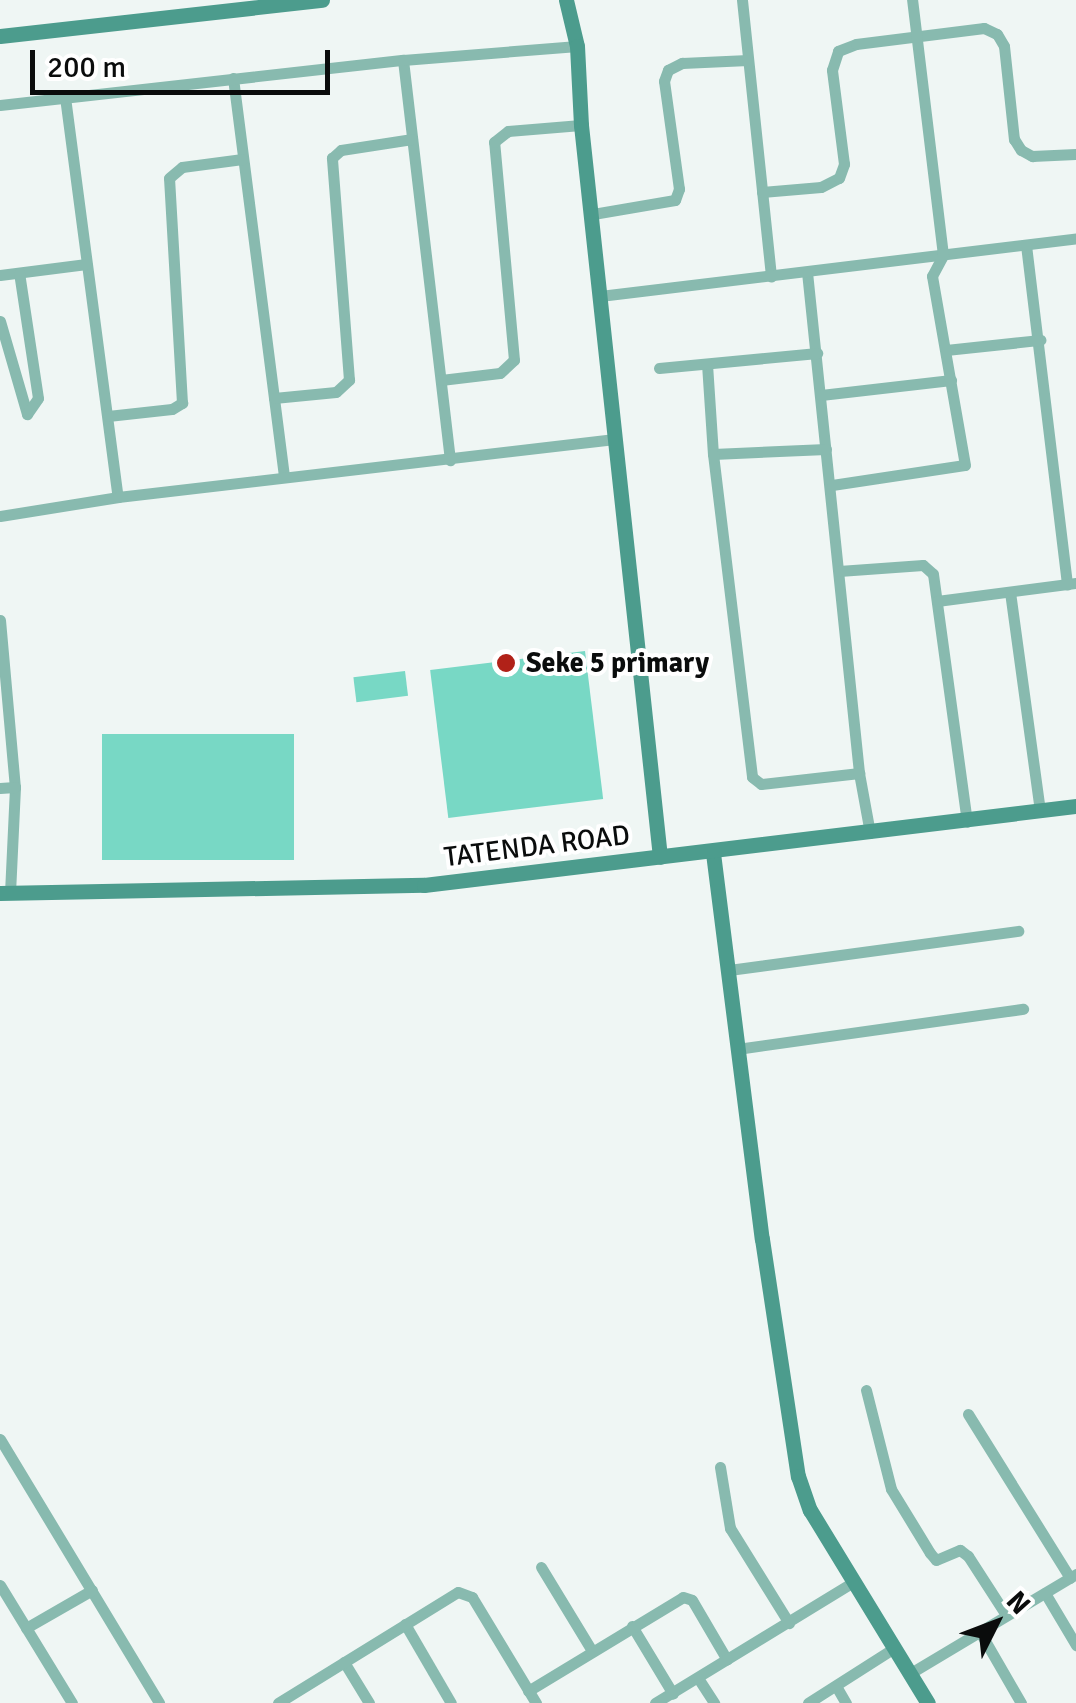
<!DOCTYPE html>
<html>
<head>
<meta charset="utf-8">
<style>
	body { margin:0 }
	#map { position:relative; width:1076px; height:1703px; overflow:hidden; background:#eff6f4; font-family:Signika,sans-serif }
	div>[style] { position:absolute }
	.green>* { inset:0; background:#78d8c5; transform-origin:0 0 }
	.street>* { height:11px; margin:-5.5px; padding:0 5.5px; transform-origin:5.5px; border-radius:5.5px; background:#88baaf }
	.secondary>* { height:15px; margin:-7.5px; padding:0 7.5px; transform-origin:7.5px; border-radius:7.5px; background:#4c9c8d }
	.dots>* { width:28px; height:28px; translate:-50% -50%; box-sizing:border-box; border:5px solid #fff; border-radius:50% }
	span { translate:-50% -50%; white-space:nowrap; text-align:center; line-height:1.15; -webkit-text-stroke:8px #fff; paint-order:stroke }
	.poi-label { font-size:28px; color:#0a0c0c; font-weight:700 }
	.left { translate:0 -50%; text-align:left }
	.street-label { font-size:28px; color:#0a0c0c }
	.north { position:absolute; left:946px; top:1573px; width:100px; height:100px; -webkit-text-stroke:8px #fff; paint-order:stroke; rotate:48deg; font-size:28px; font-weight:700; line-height:40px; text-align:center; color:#0a0c0c }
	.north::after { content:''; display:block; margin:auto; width:35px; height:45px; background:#0a0c0c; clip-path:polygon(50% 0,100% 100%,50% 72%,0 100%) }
	.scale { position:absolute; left:30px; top:50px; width:300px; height:45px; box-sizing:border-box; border:5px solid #0a0c0c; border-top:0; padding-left:12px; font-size:30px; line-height:35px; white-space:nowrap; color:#0a0c0c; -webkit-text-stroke:8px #fff; paint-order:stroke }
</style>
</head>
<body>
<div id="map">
	<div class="green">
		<i style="left:585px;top:651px;width:149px;height:156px;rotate:83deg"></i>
		<i style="left:405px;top:671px;width:25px;height:52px;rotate:83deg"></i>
		<i style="left:102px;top:734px;width:192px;height:126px"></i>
	</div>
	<div class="street">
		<i style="left:742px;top:0;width:278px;rotate:84deg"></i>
		<i style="left:403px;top:60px;width:403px;rotate:83.3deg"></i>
		<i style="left:233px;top:78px;width:402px;rotate:82.7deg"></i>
		<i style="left:65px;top:97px;width:403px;rotate:82.5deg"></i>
		<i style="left:0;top:105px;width:406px;rotate:-6.4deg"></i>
		<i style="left:403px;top:60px;width:175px;rotate:-4.6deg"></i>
		<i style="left:762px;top:192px;width:59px;rotate:-4.8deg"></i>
		<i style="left:821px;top:187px;width:20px;rotate:-27deg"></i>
		<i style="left:839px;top:178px;width:15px;rotate:-70deg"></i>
		<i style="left:844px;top:164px;width:95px;rotate:-97.3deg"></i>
		<i style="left:832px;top:70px;width:20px;rotate:-72deg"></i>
		<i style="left:838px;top:51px;width:19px;rotate:-21deg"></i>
		<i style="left:856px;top:44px;width:129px;rotate:-7.1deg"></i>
		<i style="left:984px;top:28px;width:14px;rotate:25deg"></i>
		<i style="left:997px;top:34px;width:14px;rotate:60deg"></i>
		<i style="left:1004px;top:46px;width:94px;rotate:83.9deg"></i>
		<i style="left:1014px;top:139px;width:13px;rotate:58deg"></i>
		<i style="left:1021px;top:150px;width:13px;rotate:29deg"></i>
		<i style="left:1032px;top:156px;width:44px;rotate:-2.6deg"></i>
		<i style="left:593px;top:214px;width:83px;rotate:-9.7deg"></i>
		<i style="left:675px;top:200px;width:12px;rotate:-70deg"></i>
		<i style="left:679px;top:189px;width:109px;rotate:-97.9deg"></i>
		<i style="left:664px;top:81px;width:12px;rotate:-70deg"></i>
		<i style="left:668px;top:70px;width:16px;rotate:-27deg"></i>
		<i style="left:682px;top:63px;width:66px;rotate:-2.6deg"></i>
		<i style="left:1026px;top:245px;width:342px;rotate:83.1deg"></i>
		<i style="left:807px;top:272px;width:504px;rotate:84.07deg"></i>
		<i style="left:859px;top:773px;width:61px;rotate:79.6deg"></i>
		<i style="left:0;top:275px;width:87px;rotate:-7.3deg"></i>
		<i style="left:600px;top:296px;width:480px;rotate:-6.9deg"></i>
		<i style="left:0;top:321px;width:97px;rotate:73.8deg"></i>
		<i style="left:27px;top:414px;width:19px;rotate:-55deg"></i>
		<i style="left:38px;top:398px;width:126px;rotate:-98.6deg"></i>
		<i style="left:946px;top:350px;width:95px;rotate:-6.1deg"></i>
		<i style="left:707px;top:364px;width:90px;rotate:86.2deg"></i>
		<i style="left:659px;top:368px;width:159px;rotate:-5.4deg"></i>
		<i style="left:441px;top:380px;width:59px;rotate:-6.8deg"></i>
		<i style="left:500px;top:373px;width:19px;rotate:-43deg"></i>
		<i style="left:514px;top:360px;width:219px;rotate:-95.2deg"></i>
		<i style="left:494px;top:142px;width:18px;rotate:-38deg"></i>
		<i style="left:508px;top:131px;width:73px;rotate:-4.7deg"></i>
		<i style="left:821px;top:395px;width:131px;rotate:-6.6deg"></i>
		<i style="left:274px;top:398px;width:62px;rotate:-5.5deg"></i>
		<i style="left:336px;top:392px;width:18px;rotate:-43deg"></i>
		<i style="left:349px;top:380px;width:223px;rotate:-94.4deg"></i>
		<i style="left:332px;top:158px;width:12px;rotate:-42deg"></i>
		<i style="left:341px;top:150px;width:72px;rotate:-8.8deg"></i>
		<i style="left:108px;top:416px;width:64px;rotate:-6.2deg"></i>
		<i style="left:172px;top:409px;width:12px;rotate:-31deg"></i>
		<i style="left:182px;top:403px;width:225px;rotate:-93.3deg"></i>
		<i style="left:169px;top:178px;width:17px;rotate:-40deg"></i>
		<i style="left:182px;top:167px;width:61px;rotate:-7.6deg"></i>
		<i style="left:826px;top:449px;width:113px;rotate:177.5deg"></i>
		<i style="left:713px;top:454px;width:325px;rotate:83.1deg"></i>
		<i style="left:752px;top:777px;width:11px;rotate:38deg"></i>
		<i style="left:761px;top:784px;width:99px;rotate:-6.4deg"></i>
		<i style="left:832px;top:485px;width:134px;rotate:-8.6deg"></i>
		<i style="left:965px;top:465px;width:192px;rotate:-99.9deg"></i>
		<i style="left:932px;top:276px;width:24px;rotate:-62deg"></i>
		<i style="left:943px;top:255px;width:257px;rotate:-96.9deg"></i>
		<i style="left:0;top:516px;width:120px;rotate:-9.1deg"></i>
		<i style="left:118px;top:497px;width:500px;rotate:-6.66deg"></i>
		<i style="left:839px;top:571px;width:84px;rotate:-4.1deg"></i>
		<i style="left:923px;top:565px;width:13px;rotate:42deg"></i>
		<i style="left:933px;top:574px;width:250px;rotate:82.2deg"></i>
		<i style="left:1010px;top:592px;width:222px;rotate:82.2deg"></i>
		<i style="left:937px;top:601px;width:140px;rotate:-7.4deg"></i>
		<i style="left:0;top:620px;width:168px;rotate:84.9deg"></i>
		<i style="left:15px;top:787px;width:106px;rotate:92.7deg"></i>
		<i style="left:0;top:788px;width:15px;rotate:-4deg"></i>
		<i style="left:729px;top:970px;width:292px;rotate:-7.7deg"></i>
		<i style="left:737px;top:1049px;width:289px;rotate:-8deg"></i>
		<i style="left:866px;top:1390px;width:102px;rotate:75.8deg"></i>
		<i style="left:891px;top:1489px;width:75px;rotate:58.6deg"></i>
		<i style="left:930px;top:1553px;width:9px;rotate:49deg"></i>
		<i style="left:936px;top:1560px;width:26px;rotate:-23deg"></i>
		<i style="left:960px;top:1550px;width:10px;rotate:37deg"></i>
		<i style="left:968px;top:1556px;width:70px;rotate:57.2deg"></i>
		<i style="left:968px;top:1414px;width:193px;rotate:58.1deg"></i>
		<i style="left:0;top:1439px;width:308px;rotate:58.9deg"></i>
		<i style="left:720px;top:1467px;width:62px;rotate:80.7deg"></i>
		<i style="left:730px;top:1528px;width:112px;rotate:58.2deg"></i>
		<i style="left:541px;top:1567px;width:98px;rotate:58.7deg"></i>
		<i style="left:0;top:1585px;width:138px;rotate:58.6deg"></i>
		<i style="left:1045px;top:1593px;width:61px;rotate:59.2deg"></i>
		<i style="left:405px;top:1624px;width:91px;rotate:59.8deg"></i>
		<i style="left:632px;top:1626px;width:79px;rotate:58.9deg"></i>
		<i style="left:26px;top:1628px;width:76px;rotate:-29.9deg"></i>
		<i style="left:980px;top:1632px;width:82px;rotate:60deg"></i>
		<i style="left:344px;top:1662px;width:48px;rotate:58.6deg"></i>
		<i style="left:909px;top:1674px;width:195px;rotate:-30.9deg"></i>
		<i style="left:698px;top:1678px;width:30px;rotate:57deg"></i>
		<i style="left:836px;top:1686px;width:20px;rotate:60deg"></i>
		<i style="left:528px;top:1691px;width:181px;rotate:-31.2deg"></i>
		<i style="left:683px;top:1597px;width:9px;rotate:18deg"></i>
		<i style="left:692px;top:1600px;width:69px;rotate:59.7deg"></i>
		<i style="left:278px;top:1703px;width:211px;rotate:-31.7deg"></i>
		<i style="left:458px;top:1592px;width:15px;rotate:20deg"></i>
		<i style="left:472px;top:1597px;width:124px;rotate:58.9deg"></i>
		<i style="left:655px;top:1703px;width:232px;rotate:-31.4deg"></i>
		<i style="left:808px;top:1703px;width:102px;rotate:-32.6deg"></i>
	</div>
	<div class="secondary">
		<i style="left:566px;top:0;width:47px;rotate:76.6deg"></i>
		<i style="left:577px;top:46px;width:79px;rotate:87.1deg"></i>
		<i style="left:581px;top:125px;width:736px;rotate:83.84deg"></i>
		<i style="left:0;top:36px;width:324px;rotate:-6.4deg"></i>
		<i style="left:713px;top:853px;width:389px;rotate:82.8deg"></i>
		<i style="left:762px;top:1239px;width:240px;rotate:81.4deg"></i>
		<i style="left:798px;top:1476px;width:36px;rotate:71deg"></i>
		<i style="left:810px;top:1510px;width:226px;rotate:58.6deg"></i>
		<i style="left:0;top:893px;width:424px;rotate:-1.1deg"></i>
		<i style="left:424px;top:885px;width:657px;rotate:-6.91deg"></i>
	</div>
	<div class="dots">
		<i style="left:506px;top:663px;background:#b12118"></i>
	</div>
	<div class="poi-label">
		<span class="left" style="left:526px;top:663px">Seke 5 primary</span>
	</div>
	<div class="street-label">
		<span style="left:537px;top:846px;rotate:-7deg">TATENDA ROAD</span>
	</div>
	<div class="north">N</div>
	<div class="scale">200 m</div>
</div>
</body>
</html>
